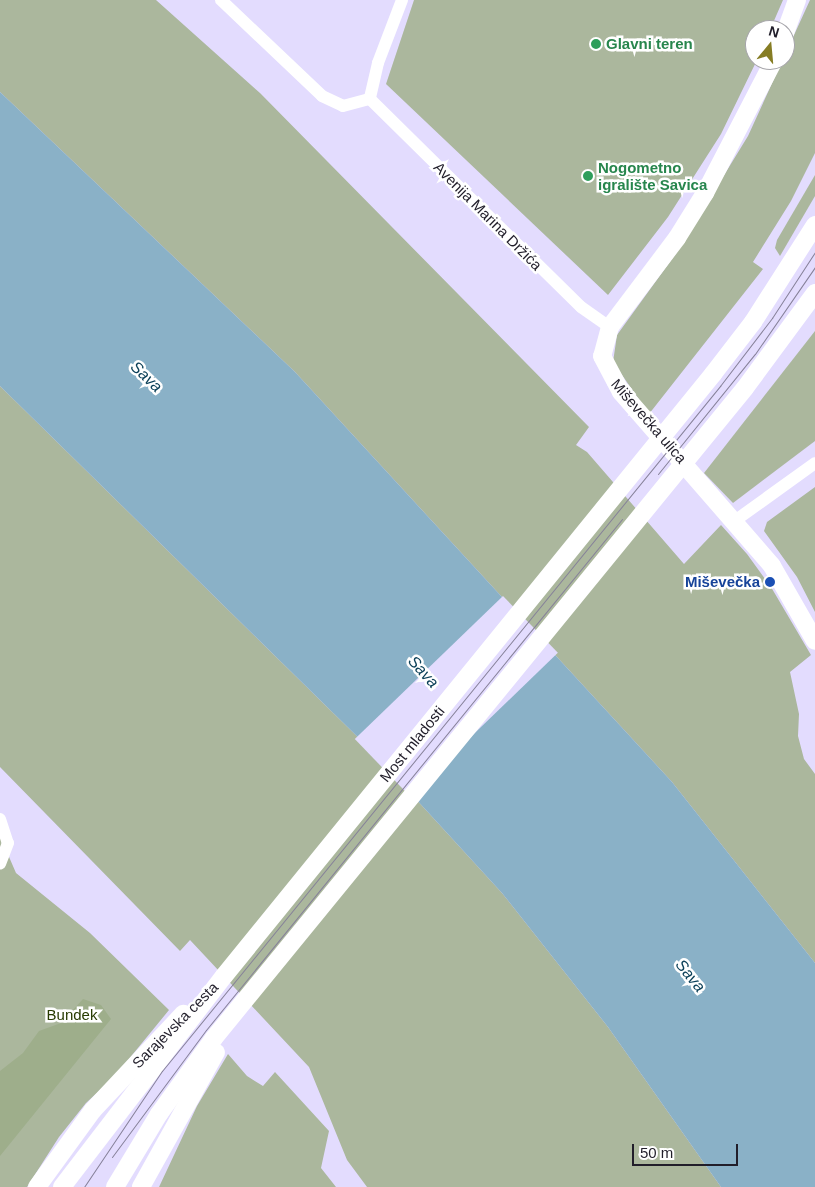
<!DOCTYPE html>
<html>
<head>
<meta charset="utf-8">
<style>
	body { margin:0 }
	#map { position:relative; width:815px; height:1187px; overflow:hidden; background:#e3dcfe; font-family:Arial,sans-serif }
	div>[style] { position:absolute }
	.green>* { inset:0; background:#abb79d }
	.forest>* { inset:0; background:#9eae8b }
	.water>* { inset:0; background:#8ab1c7 }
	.pier>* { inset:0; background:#e3dcfe; transform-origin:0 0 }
	.street>* { height:12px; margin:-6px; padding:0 6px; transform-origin:6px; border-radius:6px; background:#fff }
	.secondary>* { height:18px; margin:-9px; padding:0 9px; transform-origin:9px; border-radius:9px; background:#fff }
	.tram>* { height:1px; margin:-0.5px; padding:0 0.5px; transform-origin:0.5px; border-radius:0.5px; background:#868199 }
	.dots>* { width:14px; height:14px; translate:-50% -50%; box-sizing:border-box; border:2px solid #fff; border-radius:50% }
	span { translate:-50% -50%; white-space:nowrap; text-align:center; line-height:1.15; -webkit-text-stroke:5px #fff; paint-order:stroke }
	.leisure-label { font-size:15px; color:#27864d; font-weight:700 }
	.left { translate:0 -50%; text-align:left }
	.street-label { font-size:15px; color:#211e2a }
	.transit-label { font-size:15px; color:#164399; font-weight:700 }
	.right { translate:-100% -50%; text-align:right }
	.park-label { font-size:15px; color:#283b02 }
	.water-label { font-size:16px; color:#0d4159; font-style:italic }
	.north { position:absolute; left:745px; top:20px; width:50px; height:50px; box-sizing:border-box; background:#fff; border:1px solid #a6a5aa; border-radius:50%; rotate:17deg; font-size:14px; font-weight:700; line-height:20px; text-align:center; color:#211e2a }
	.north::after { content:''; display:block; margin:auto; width:18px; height:22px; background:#867d24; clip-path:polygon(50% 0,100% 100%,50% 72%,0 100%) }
	.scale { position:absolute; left:632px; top:1144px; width:106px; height:22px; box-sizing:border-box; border:2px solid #211e2a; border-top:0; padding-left:6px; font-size:15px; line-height:18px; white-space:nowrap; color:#211e2a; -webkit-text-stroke:4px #fff; paint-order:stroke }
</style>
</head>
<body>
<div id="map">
	<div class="green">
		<i style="clip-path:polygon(0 0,156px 0,260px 93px,589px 427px,576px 445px,587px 452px,684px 564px,721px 525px,747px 554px,771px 587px,811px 655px,790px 672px,799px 714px,798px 736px,804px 759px,815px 774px,815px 963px,672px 782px,295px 372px,0 92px)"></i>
		<i style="clip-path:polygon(414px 0,783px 0,770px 30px,755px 30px,757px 60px,721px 134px,668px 217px,608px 295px,386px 84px)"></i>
		<i style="clip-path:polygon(810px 0,815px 0,815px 153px,791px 201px,753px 262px,763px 269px,649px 414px,613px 362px,617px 335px,677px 252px,748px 136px)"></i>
		<i style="clip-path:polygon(815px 175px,815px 196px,780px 256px,775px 248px,777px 240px)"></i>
		<i style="clip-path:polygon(815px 331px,815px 441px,733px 503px,704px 473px)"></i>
		<i style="clip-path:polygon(0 386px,371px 750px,502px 893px,608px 1027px,721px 1187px,367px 1187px,347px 1160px,309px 1067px,190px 940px,180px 951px,0 767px)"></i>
		<i style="clip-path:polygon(815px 487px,815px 612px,797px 577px,764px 531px,767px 522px)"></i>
		<i style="clip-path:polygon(0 836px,16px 873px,90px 933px,169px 1010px,115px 1076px,86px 1103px,59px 1137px,27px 1187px,0 1187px)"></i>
		<i style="clip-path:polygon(228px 1054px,247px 1076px,263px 1086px,275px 1072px,329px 1131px,321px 1168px,336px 1187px,159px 1187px,197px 1106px)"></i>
	</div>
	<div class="forest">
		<i style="clip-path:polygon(83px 999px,101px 1005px,111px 1019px,0 1156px,0 1071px,23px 1053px,39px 1031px,61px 1023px)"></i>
	</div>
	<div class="water">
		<i style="clip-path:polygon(0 92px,295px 372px,672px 782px,815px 963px,815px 1187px,721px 1187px,608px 1027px,502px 893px,371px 750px,0 386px)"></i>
	</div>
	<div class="pier">
		<i style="left:503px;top:596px;width:79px;height:206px;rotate:46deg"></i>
	</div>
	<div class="street">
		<i style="left:221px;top:0;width:139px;rotate:43.5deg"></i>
		<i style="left:322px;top:96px;width:23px;rotate:25deg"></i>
		<i style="left:343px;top:106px;width:28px;rotate:-15deg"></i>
		<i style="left:402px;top:0;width:67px;rotate:110.9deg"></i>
		<i style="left:378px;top:63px;width:37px;rotate:103deg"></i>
		<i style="left:370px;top:99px;width:296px;rotate:44.6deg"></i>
		<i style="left:581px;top:307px;width:35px;rotate:35deg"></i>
		<i style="left:736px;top:520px;width:97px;rotate:-35.8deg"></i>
		<i style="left:0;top:819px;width:25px;rotate:72deg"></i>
		<i style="left:8px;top:843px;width:22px;rotate:111deg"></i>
	</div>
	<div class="secondary">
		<i style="left:785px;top:33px;width:35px;rotate:-70deg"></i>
		<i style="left:774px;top:60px;width:150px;rotate:117.4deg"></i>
		<i style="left:705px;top:193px;width:53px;rotate:121.9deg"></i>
		<i style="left:677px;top:238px;width:111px;rotate:127deg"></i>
		<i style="left:610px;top:327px;width:30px;rotate:105deg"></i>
		<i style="left:602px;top:356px;width:41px;rotate:62.2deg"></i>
		<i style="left:621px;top:392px;width:230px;rotate:49deg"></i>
		<i style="left:772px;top:566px;width:86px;rotate:60.2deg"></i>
		<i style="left:37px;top:1187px;width:95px;rotate:-54deg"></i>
		<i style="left:93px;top:1110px;width:132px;rotate:-46.8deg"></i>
		<i style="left:62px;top:1187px;width:266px;rotate:-52.5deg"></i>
		<i style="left:224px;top:976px;width:776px;rotate:-50.91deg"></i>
		<i style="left:713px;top:374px;width:66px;rotate:-52.4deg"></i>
		<i style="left:753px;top:322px;width:115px;rotate:-57.4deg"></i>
		<i style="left:115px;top:1187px;width:85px;rotate:-58.9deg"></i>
		<i style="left:159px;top:1114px;width:94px;rotate:-54.1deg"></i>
		<i style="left:214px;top:1038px;width:839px;rotate:-50.75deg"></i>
		<i style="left:745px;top:388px;width:118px;rotate:-53.6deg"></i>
		<i style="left:141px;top:1187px;width:154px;rotate:-60.9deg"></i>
	</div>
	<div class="tram">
		<i style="left:658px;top:474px;width:154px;rotate:-51.1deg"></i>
		<i style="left:755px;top:354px;width:106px;rotate:-55.4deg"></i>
		<i style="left:112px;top:1157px;width:158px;rotate:-53.5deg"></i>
		<i style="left:206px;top:1030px;width:659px;rotate:-50.85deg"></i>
		<i style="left:84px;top:1187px;width:140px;rotate:-56.1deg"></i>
		<i style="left:162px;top:1071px;width:884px;rotate:-50.83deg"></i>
		<i style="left:720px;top:386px;width:86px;rotate:-52.6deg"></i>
		<i style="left:772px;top:318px;width:79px;rotate:-56.9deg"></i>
	</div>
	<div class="dots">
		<i style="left:596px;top:44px;background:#2e9e5b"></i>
		<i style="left:588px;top:176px;background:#2e9e5b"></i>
		<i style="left:770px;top:582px;background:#1a4fb4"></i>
	</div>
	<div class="leisure-label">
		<span class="left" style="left:606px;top:44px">Glavni teren</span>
		<span class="left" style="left:598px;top:176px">Nogometno<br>igralište Savica</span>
	</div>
	<div class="street-label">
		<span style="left:488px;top:216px;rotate:45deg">Avenija Marina Držića</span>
		<span style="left:649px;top:421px;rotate:49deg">Miševečka ulica</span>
		<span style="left:412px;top:744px;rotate:-51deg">Most mladosti</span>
		<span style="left:175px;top:1025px;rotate:-45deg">Sarajevska cesta</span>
	</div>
	<div class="transit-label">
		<span class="right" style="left:760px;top:582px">Miševečka</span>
	</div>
	<div class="park-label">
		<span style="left:72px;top:1015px">Bundek</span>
	</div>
	<div class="water-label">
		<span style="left:146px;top:377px;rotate:43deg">Sava</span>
		<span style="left:423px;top:672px;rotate:48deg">Sava</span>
		<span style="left:690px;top:976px;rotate:51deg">Sava</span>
	</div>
	<div class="north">N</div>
	<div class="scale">50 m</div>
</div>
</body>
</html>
